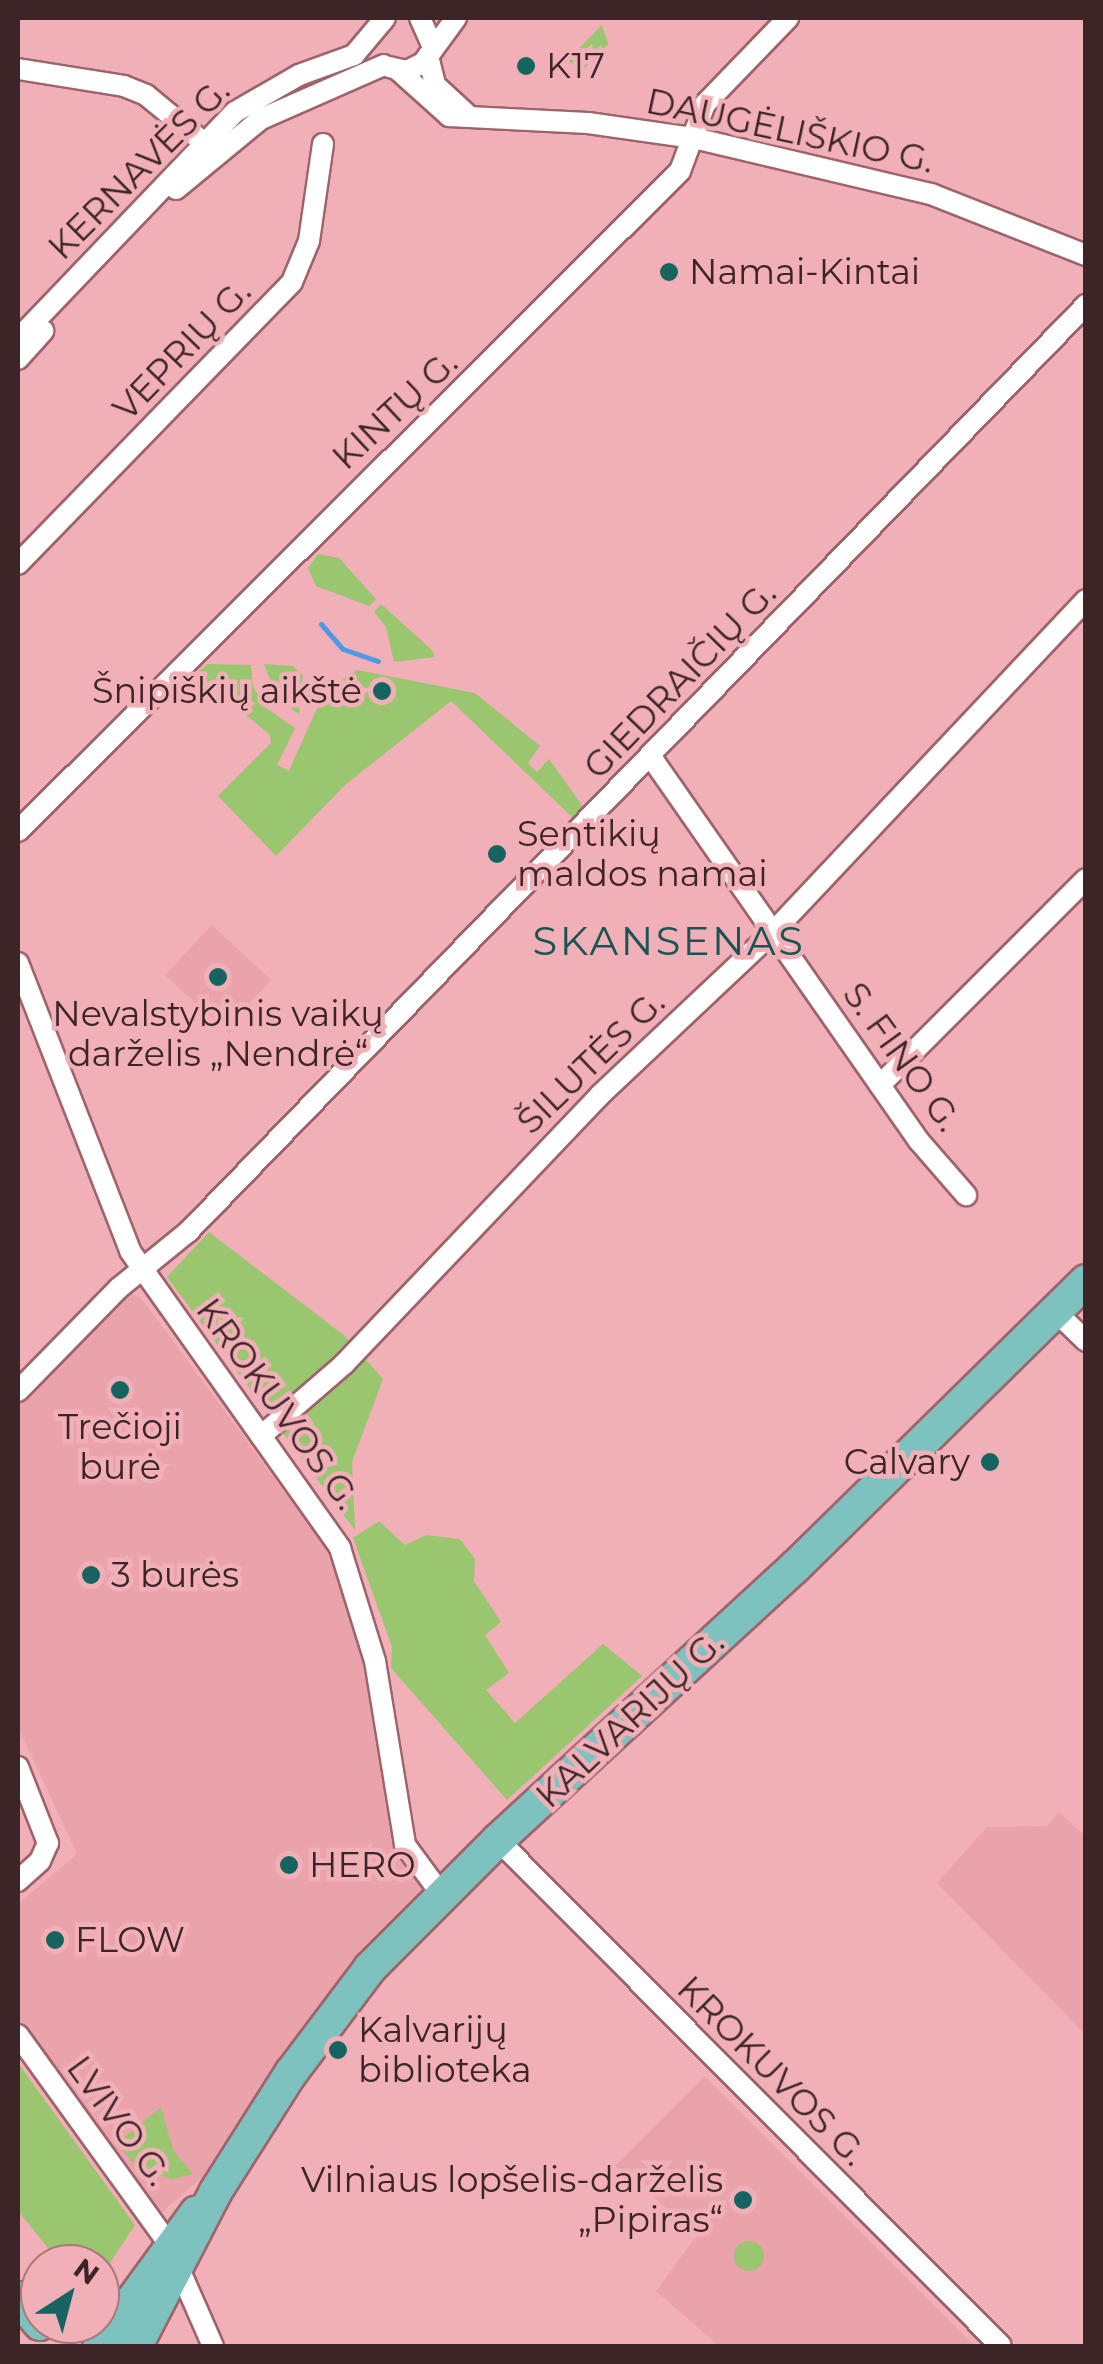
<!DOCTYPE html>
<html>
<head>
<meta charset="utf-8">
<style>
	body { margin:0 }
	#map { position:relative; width:1103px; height:2364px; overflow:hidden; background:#f1b0b8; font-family:Montserrat,sans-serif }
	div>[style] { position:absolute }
	.built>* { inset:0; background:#eaa2ab }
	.green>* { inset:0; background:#99c66f }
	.round { border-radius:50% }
	.stream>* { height:5px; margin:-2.5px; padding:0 2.5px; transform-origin:2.5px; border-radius:2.5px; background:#4f9ae7 }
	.roads { filter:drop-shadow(2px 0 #9e636b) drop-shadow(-2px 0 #9e636b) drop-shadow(0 2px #9e636b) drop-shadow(0 -2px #9e636b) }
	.street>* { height:20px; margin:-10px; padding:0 10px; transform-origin:10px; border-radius:10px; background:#fff }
	.primary>* { height:32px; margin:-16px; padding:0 16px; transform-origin:16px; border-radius:16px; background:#7dc2bf }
	.dots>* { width:28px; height:28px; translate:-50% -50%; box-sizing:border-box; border:5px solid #f1b0b8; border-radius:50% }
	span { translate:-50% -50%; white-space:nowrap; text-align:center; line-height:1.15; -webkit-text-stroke:9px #f1b0b8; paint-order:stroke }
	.poi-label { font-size:35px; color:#3d2427 }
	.left { translate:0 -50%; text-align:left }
	.right { translate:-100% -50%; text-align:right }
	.street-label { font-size:35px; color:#3d2427 }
	.quarter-label { font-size:40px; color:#185451; letter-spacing:2.5px }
	.frame { position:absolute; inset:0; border:20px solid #3d2427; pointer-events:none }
	.north { position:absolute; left:20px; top:2244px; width:100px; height:100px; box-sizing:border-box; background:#f1b0b8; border:2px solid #a9787e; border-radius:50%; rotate:36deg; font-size:28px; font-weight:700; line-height:40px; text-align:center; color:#3d2427 }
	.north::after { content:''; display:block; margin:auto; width:35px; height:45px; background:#166461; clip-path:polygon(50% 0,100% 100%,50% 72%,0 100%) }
</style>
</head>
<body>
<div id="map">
	<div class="built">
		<i style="clip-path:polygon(212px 925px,271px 980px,235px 1018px,239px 1023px,229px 1034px,165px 975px)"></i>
		<i style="clip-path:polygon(130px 1293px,142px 1299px,331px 1555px,352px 1604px,371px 1681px,399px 1847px,429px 1883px,355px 1961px,278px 2061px,213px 2168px,161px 2213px,18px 2024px,18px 1904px,77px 1854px,18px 1727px,18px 1401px)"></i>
		<i style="clip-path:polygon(1059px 1812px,1085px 1836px,1085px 2034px,937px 1883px,987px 1827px,1047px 1826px)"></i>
		<i style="clip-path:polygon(705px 2076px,975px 2346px,719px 2346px,656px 2291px,698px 2234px,615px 2166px)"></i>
	</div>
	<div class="green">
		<i style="clip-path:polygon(602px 25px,608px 44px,581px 72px,568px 60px)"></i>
		<i style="clip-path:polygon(318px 554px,339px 558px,376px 599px,369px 606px,316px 586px,308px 568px)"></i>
		<i style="clip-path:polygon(381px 604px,432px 650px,435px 657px,394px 662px,386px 627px,374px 612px)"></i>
		<i style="clip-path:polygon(208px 664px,251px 665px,253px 687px,266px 708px,295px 728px,277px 765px,289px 771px,325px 690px,357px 670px,475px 693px,540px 746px,528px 763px,537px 772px,549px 759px,584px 808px,573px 818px,451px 701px,345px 785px,276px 856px,218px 796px,271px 743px,270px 735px,196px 673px)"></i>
		<i style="clip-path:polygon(264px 664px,293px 666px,303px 675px,299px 714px,277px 698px)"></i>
		<i style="clip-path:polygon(209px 1232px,345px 1336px,383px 1379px,352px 1462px,355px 1530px,167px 1277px)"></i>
		<i style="clip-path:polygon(379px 1521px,405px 1545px,426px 1535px,460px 1539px,475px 1559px,474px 1581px,501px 1622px,485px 1635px,509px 1673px,486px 1690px,515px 1723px,603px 1644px,642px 1676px,507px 1800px,391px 1668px,392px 1647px,353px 1538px)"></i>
		<i style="clip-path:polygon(18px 2063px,135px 2225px,100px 2278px,100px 2264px,61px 2264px,18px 2211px)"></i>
		<i style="clip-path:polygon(161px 2107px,173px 2150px,193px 2174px,172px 2179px,138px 2169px,117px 2143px)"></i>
		<i class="round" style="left:734px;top:2241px;width:30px;height:30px"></i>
	</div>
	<div class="stream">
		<i style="left:321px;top:624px;width:33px;rotate:49deg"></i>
		<i style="left:343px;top:649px;width:37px;rotate:19deg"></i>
	</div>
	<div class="roads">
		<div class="street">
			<i style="left:420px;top:18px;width:30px;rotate:66deg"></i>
			<i style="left:428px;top:56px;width:30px;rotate:76deg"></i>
			<i style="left:435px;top:85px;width:46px;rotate:42.4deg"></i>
			<i style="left:389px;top:67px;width:18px;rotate:13deg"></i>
			<i style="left:407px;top:71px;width:18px;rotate:-27deg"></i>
			<i style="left:423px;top:63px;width:56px;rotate:-53.7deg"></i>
			<i style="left:18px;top:69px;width:107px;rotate:9.1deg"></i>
			<i style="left:124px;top:86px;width:24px;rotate:22deg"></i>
			<i style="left:146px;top:95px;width:74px;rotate:39.5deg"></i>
			<i style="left:398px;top:70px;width:69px;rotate:42deg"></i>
			<i style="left:449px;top:116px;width:139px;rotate:2.9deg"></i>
			<i style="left:588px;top:123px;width:107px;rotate:8.1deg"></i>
			<i style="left:694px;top:138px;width:244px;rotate:13.3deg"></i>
			<i style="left:931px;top:194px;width:167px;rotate:21.5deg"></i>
			<i style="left:176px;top:189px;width:110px;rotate:-39.5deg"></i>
			<i style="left:261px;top:119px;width:134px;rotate:-23.7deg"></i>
			<i style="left:18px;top:339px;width:314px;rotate:-46.3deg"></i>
			<i style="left:235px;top:112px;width:74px;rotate:-30deg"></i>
			<i style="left:299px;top:75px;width:59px;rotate:-20deg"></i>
			<i style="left:354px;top:55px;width:48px;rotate:-50deg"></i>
			<i style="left:18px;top:359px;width:38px;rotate:-48deg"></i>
			<i style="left:18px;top:564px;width:393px;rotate:-45.8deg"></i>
			<i style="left:292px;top:282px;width:44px;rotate:-67.5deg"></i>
			<i style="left:309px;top:241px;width:98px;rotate:-81.8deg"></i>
			<i style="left:651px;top:757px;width:468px;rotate:55.1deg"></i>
			<i style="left:919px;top:1141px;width:72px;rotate:49deg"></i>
			<i style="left:18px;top:831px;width:935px;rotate:-44.91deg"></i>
			<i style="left:680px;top:171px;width:72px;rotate:-69.5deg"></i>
			<i style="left:705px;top:104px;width:120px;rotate:-46deg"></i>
			<i style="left:18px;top:963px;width:309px;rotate:68.7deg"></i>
			<i style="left:130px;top:1251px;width:364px;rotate:54.7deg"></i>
			<i style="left:340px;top:1548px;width:118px;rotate:72.8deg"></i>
			<i style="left:375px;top:1661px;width:186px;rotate:80.7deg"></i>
			<i style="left:405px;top:1845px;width:62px;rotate:53.5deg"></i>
			<i style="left:880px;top:1085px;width:291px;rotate:-45deg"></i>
			<i style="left:1055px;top:1311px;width:43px;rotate:44.1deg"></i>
			<i style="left:18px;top:1391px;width:144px;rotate:-45.6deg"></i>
			<i style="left:119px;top:1288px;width:89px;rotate:-39.1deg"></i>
			<i style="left:188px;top:1232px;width:1291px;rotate:-45.91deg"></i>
			<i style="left:261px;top:1436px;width:110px;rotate:-40.9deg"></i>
			<i style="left:344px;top:1364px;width:371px;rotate:-46.4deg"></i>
			<i style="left:600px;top:1095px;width:238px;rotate:-43.3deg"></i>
			<i style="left:773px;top:932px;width:456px;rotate:-46.7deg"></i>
			<i style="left:18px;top:1767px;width:82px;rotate:68.5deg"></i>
			<i style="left:48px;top:1843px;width:20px;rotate:114deg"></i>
			<i style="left:40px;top:1861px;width:30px;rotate:138deg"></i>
			<i style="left:498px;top:1840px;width:713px;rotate:45.17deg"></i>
			<i style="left:18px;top:2035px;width:256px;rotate:54.2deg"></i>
			<i style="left:180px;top:2271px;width:82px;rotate:66.3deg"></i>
		</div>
		<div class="primary">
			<i style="left:18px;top:2298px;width:34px;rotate:50deg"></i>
			<i style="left:99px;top:2346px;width:165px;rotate:-53.9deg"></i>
			<i style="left:136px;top:2346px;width:174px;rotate:-62.7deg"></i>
			<i style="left:216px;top:2191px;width:140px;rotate:-57.6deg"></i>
			<i style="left:291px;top:2073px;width:131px;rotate:-53deg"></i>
			<i style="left:370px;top:1968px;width:181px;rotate:-45deg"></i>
			<i style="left:498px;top:1840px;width:403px;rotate:-42.6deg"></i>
			<i style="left:795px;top:1567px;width:408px;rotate:-44.5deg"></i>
		</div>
	</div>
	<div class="dots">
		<i style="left:526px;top:66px;background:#166461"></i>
		<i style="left:669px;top:272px;background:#166461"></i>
		<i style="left:382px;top:691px;background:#166461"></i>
		<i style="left:497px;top:854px;background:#166461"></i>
		<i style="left:218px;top:977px;background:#166461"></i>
		<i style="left:120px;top:1390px;background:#166461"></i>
		<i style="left:990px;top:1462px;background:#166461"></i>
		<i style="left:91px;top:1575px;background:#166461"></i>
		<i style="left:289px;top:1865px;background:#166461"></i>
		<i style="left:55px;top:1940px;background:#166461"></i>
		<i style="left:338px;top:2050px;background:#166461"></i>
		<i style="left:743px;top:2200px;background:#166461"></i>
	</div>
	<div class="poi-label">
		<span class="left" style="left:546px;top:66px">K17</span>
		<span class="left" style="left:689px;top:272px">Namai-Kintai</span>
		<span class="right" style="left:362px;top:691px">Šnipiškių aikštė</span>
		<span class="left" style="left:517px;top:854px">Sentikių<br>maldos namai</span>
		<span style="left:218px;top:1034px">Nevalstybinis vaikų<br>darželis „Nendrė“</span>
		<span style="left:120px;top:1447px">Trečioji<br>burė</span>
		<span class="right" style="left:970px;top:1462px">Calvary</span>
		<span class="left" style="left:111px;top:1575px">3 burės</span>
		<span class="left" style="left:309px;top:1865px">HERO</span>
		<span class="left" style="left:75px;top:1940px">FLOW</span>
		<span class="left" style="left:358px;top:2050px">Kalvarijų<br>biblioteka</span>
		<span class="right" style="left:723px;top:2200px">Vilniaus lopšelis-darželis<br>„Pipiras“</span>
	</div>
	<div class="street-label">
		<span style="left:790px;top:131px;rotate:12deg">DAUGĖLIŠKIO G.</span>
		<span style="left:139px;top:169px;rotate:-45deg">KERNAVĖS G.</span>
		<span style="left:182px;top:350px;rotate:-46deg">VEPRIŲ G.</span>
		<span style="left:395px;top:410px;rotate:-43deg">KINTŲ G.</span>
		<span style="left:680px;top:680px;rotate:-46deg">GIEDRAIČIŲ G.</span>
		<span style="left:902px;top:1057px;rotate:54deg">S. FINO G.</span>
		<span style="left:591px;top:1062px;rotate:-44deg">ŠILUTĖS G.</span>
		<span style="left:278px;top:1404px;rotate:54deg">KROKUVOS G.</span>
		<span style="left:630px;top:1719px;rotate:-43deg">KALVARIJŲ G.</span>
		<span style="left:772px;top:2071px;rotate:45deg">KROKUVOS G.</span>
		<span style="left:119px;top:2121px;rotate:54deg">LVIVO G.</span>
	</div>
	<div class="quarter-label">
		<span style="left:669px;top:941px">SKANSENAS</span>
	</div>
	<div class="frame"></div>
	<div class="north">N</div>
</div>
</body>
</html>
